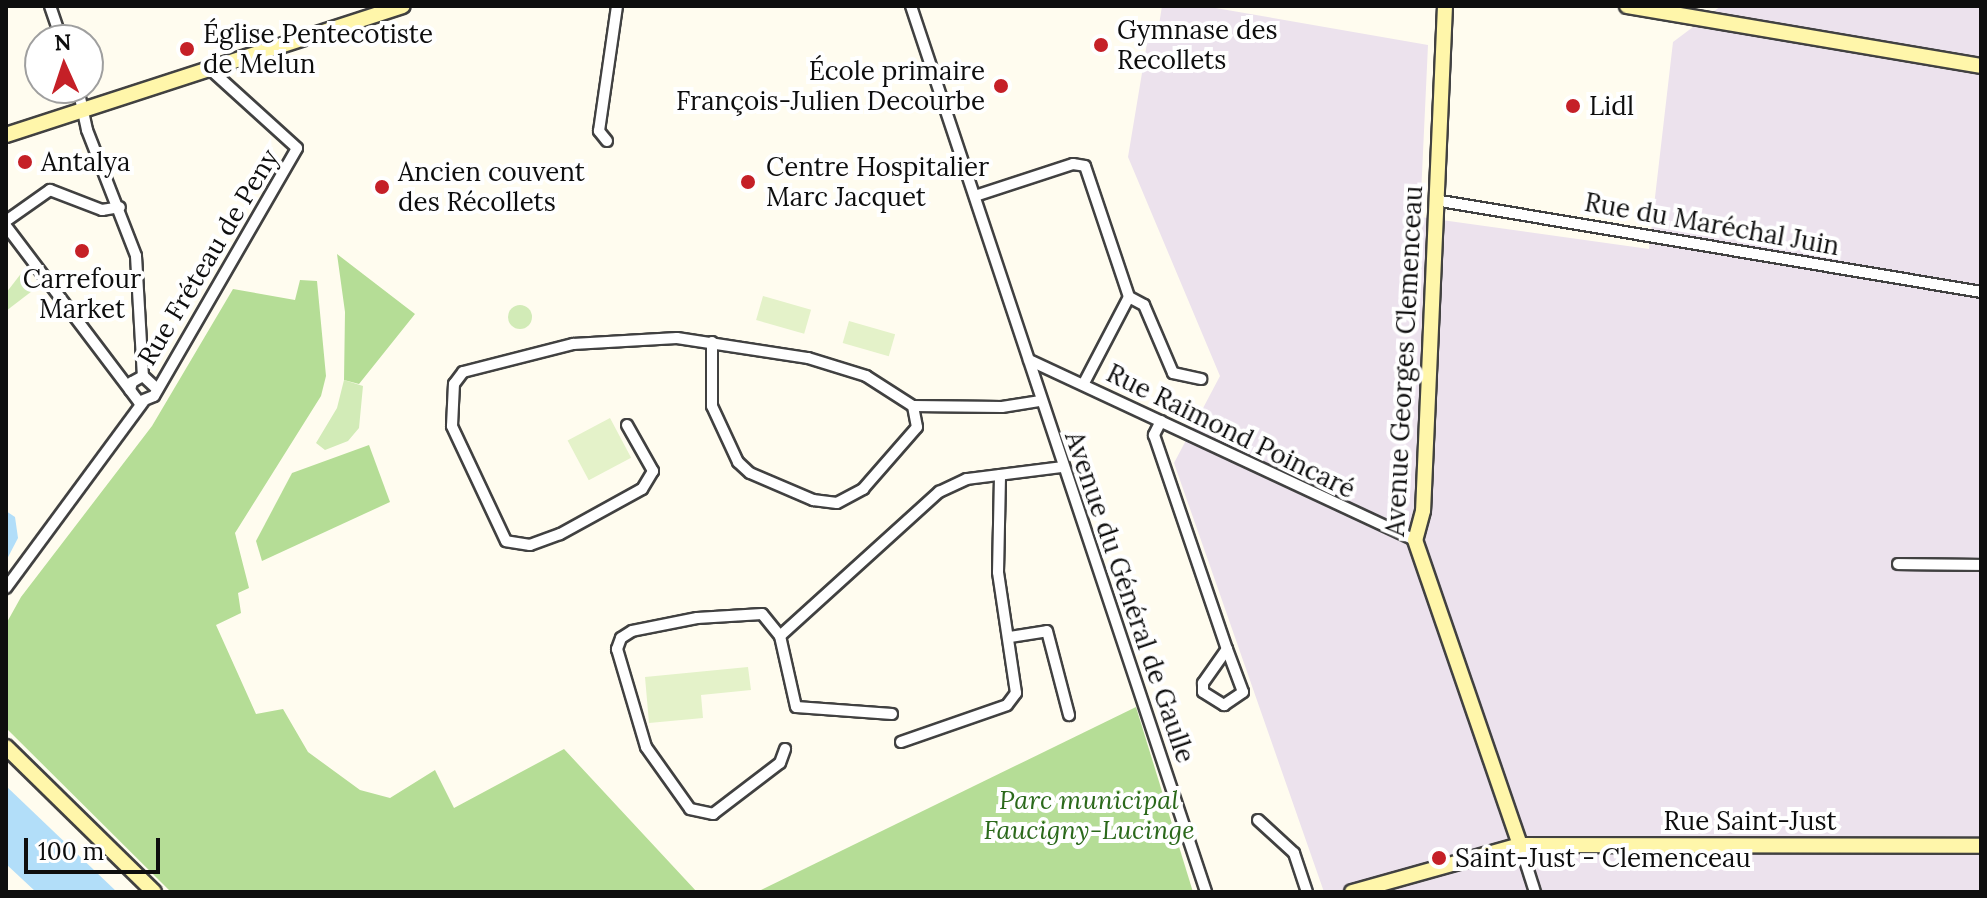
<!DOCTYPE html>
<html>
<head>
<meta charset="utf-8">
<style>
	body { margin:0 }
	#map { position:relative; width:1987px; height:898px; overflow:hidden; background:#fffcef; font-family:Lora,serif }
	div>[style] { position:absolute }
	.industrial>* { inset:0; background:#ece2ed }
	.green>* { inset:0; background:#d2ebb7 }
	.round { border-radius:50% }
	.forest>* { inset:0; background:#b5dd96 }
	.pitch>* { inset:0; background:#e4f2c9; transform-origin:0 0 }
	.water>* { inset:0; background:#b2def9 }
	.roads { filter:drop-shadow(2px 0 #414141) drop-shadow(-2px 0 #414141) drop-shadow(0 2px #414141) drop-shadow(0 -2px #414141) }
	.street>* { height:10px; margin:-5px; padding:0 5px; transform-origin:5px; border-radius:5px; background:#fff }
	.secondary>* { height:14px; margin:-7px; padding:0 7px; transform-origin:7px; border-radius:7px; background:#fff6aa }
	.dots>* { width:22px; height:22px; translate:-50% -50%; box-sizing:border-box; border:4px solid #fff; border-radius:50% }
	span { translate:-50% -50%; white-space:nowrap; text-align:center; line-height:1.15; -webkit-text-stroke:8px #fff; paint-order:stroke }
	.poi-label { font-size:26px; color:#0e0e0e }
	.left { translate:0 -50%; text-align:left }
	.right { translate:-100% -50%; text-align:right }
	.street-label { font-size:26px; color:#0e0e0e }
	.park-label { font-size:26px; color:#2b691b; font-style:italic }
	.frame { position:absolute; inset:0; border:8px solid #0e0e0e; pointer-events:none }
	.north { position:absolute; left:24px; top:24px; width:80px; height:80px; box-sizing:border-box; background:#fff; border:2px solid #9f9f9f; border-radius:50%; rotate:357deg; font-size:22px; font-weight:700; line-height:32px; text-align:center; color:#0e0e0e }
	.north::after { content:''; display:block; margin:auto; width:28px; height:36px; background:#c52027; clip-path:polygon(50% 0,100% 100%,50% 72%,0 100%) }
	.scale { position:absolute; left:24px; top:838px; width:136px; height:36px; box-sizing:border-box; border:4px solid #0e0e0e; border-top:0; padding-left:10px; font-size:24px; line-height:28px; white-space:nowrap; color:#0e0e0e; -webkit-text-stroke:6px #fff; paint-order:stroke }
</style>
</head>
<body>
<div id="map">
	<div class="industrial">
		<i style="clip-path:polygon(1162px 6px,1204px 6px,1428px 45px,1420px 217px,1649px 249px,1673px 42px,1721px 6px,1981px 6px,1981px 892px,1324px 892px,1174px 463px,1220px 376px,1128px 157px,1150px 25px,1159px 25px)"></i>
	</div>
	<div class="green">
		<i style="clip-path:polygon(23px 271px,36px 288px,6px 311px,6px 293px)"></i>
		<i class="round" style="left:508px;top:305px;width:24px;height:24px"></i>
		<i style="clip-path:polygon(344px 380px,363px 386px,359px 428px,348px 441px,325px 450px,316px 443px,337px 408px)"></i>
	</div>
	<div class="forest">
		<i style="clip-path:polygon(337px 254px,415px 314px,359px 384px,344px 380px,345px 312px)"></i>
		<i style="clip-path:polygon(300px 280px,317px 281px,326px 376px,321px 396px,235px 533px,249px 588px,238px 593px,241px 613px,216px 625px,256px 714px,283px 709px,308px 752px,360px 790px,390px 798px,435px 770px,454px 808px,564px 749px,697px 892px,171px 892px,6px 728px,6px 624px,21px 597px,152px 426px,233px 289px,295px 300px)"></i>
		<i style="clip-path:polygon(369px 445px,390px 502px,262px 561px,256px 541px,292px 473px)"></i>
		<i style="clip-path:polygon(1136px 707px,1193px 892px,757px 892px)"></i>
	</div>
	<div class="pitch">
		<i style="left:763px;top:296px;width:50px;height:25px;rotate:16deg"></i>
		<i style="left:849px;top:321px;width:48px;height:23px;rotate:16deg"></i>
		<i style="left:610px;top:418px;width:45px;height:48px;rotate:62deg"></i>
		<i style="clip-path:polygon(748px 667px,751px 690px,701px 695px,703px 718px,649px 723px,645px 677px)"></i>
	</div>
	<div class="water">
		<i style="clip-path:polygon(6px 511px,15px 517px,18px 538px,6px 561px)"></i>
		<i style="clip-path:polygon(6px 786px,117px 892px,36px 892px,6px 864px)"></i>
	</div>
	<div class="roads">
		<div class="street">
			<i style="left:50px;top:6px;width:36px;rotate:71deg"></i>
			<i style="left:911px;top:6px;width:934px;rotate:71.58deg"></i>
			<i style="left:78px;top:88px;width:43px;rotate:77.9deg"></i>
			<i style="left:87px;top:130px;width:135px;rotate:68.7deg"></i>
			<i style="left:136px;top:256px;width:120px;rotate:86.7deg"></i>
			<i style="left:607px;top:141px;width:13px;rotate:-129deg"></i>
			<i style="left:599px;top:131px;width:126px;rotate:-81.8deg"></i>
			<i style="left:975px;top:196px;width:103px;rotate:-18.1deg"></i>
			<i style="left:1073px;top:164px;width:12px;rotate:9deg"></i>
			<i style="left:1085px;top:166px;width:138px;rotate:71.4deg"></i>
			<i style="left:1435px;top:200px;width:554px;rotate:9.56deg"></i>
			<i style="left:6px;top:221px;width:54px;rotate:-35.2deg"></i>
			<i style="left:50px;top:190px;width:56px;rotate:21deg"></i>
			<i style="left:102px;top:210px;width:18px;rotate:-9deg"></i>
			<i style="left:6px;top:226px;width:206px;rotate:52.9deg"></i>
			<i style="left:1129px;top:297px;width:17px;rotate:28deg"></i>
			<i style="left:1144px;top:305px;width:74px;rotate:66.9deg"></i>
			<i style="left:1173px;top:373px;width:29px;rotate:12deg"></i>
			<i style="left:712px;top:342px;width:64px;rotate:90deg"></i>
			<i style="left:712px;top:406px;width:62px;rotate:65.1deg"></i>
			<i style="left:738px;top:462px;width:16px;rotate:43deg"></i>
			<i style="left:750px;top:473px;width:69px;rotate:23.2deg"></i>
			<i style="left:813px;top:500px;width:24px;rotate:7deg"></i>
			<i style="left:837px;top:503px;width:30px;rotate:-28deg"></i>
			<i style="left:863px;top:489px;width:82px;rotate:-48.9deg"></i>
			<i style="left:917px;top:427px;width:21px;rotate:-101deg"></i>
			<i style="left:1029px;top:360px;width:426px;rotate:25deg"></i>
			<i style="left:1084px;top:383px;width:97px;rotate:-62.4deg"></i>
			<i style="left:156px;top:388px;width:18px;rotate:-137deg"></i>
			<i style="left:143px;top:376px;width:13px;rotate:151deg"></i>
			<i style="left:132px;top:382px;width:8px;rotate:104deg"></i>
			<i style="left:130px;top:390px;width:15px;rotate:53deg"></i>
			<i style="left:139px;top:402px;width:16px;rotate:-22deg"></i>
			<i style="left:154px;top:396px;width:286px;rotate:-60deg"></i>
			<i style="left:297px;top:148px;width:118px;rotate:-137.8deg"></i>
			<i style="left:1161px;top:421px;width:16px;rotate:117deg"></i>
			<i style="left:1154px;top:435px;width:226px;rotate:71.2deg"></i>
			<i style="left:1227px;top:649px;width:42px;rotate:125.2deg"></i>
			<i style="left:1203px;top:683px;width:9px;rotate:90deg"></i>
			<i style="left:1203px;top:692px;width:25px;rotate:32deg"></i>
			<i style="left:1224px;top:705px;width:23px;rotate:-34deg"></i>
			<i style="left:1243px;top:692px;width:46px;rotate:-110.4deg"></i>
			<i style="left:627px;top:425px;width:53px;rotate:60.5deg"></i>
			<i style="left:653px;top:471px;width:21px;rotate:121deg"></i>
			<i style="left:642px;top:489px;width:94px;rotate:151.2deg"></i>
			<i style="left:560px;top:534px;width:32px;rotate:160deg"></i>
			<i style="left:530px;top:545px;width:24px;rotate:-171deg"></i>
			<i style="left:506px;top:541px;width:127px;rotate:-115.2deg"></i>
			<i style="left:452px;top:426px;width:42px;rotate:-87.3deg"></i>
			<i style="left:454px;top:384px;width:15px;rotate:-53deg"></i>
			<i style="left:463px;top:372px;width:114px;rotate:-14.3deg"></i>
			<i style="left:573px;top:344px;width:104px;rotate:-3.3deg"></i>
			<i style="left:677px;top:338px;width:133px;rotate:8.7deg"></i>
			<i style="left:808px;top:358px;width:61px;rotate:17.2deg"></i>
			<i style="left:866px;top:376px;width:56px;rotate:32.6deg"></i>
			<i style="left:913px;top:406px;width:89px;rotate:0.6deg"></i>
			<i style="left:1002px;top:407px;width:39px;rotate:-9deg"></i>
			<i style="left:1898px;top:564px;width:83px;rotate:0.7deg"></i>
			<i style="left:6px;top:588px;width:231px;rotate:-53.6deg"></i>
			<i style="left:780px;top:636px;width:28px;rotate:-129deg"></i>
			<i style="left:762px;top:614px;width:65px;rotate:176.5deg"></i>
			<i style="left:697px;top:618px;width:66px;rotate:168.7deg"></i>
			<i style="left:632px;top:631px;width:13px;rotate:148deg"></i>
			<i style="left:621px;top:638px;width:12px;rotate:110deg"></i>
			<i style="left:617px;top:649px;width:102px;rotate:73.5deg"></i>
			<i style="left:646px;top:747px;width:76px;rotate:54.6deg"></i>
			<i style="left:690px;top:809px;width:24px;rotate:12deg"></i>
			<i style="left:713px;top:814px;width:84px;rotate:-37.3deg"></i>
			<i style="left:780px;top:763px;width:15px;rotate:-70deg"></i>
			<i style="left:1010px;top:637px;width:37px;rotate:-9deg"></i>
			<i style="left:1047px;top:631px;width:87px;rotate:75.3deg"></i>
			<i style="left:892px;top:714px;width:96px;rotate:-175.8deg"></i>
			<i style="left:796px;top:707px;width:73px;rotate:-102.7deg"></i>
			<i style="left:780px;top:636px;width:215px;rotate:-42.2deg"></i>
			<i style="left:939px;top:492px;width:31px;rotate:-25deg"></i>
			<i style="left:967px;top:479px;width:96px;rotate:-7.2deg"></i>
			<i style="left:901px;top:742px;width:112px;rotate:-19.2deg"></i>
			<i style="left:1007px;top:705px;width:15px;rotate:-53deg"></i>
			<i style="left:1016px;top:693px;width:122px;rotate:-98.5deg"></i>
			<i style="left:998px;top:572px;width:97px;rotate:-88.8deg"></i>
			<i style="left:1258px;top:820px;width:49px;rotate:42.5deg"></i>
			<i style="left:1294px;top:853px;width:41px;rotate:71.6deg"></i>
			<i style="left:1520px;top:845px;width:49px;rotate:72.3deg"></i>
		</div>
		<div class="secondary">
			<i style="left:1445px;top:6px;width:505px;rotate:92.49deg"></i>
			<i style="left:1423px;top:511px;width:30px;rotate:105deg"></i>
			<i style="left:1415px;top:540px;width:323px;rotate:71deg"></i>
			<i style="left:1627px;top:6px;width:359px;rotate:9.6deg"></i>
			<i style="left:6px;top:135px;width:417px;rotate:-18deg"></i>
			<i style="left:6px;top:747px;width:207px;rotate:44.4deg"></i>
			<i style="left:1352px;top:892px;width:174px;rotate:-15.6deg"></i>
			<i style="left:1520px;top:845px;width:461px;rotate:0.1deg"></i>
		</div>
	</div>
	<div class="dots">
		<i style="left:1101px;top:45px;background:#c52027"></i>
		<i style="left:187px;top:49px;background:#c52027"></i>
		<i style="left:1001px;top:86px;background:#c52027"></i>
		<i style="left:1573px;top:106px;background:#c52027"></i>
		<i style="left:25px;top:162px;background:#c52027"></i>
		<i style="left:748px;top:182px;background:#c52027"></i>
		<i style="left:382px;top:187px;background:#c52027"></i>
		<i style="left:82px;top:251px;background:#c52027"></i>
		<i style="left:1439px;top:858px;background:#c52027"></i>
	</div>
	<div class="poi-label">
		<span class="left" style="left:1117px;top:45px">Gymnase des<br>Recollets</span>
		<span class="left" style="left:203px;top:49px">Église Pentecotiste<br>de Melun</span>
		<span class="right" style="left:985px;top:86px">École primaire<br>François-Julien Decourbe</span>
		<span class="left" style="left:1589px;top:106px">Lidl</span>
		<span class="left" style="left:41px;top:162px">Antalya</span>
		<span class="left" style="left:766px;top:182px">Centre Hospitalier<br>Marc Jacquet</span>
		<span class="left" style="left:398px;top:187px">Ancien couvent<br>des Récollets</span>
		<span style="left:82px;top:294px">Carrefour<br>Market</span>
		<span class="left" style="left:1455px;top:858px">Saint-Just - Clemenceau</span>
	</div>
	<div class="street-label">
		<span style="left:1712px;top:224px;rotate:10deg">Rue du Maréchal Juin</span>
		<span style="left:208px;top:257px;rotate:-59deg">Rue Fréteau de Peny</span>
		<span style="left:1404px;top:361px;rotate:-87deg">Avenue Georges Clemenceau</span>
		<span style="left:1231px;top:431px;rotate:26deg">Rue Raimond Poincaré</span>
		<span style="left:1130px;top:597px;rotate:71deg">Avenue du Général de Gaulle</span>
		<span style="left:1750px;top:821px">Rue Saint-Just</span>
	</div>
	<div class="park-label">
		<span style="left:1089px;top:815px">Parc municipal<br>Faucigny-Lucinge</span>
	</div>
	<div class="frame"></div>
	<div class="north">N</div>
	<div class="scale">100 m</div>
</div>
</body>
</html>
